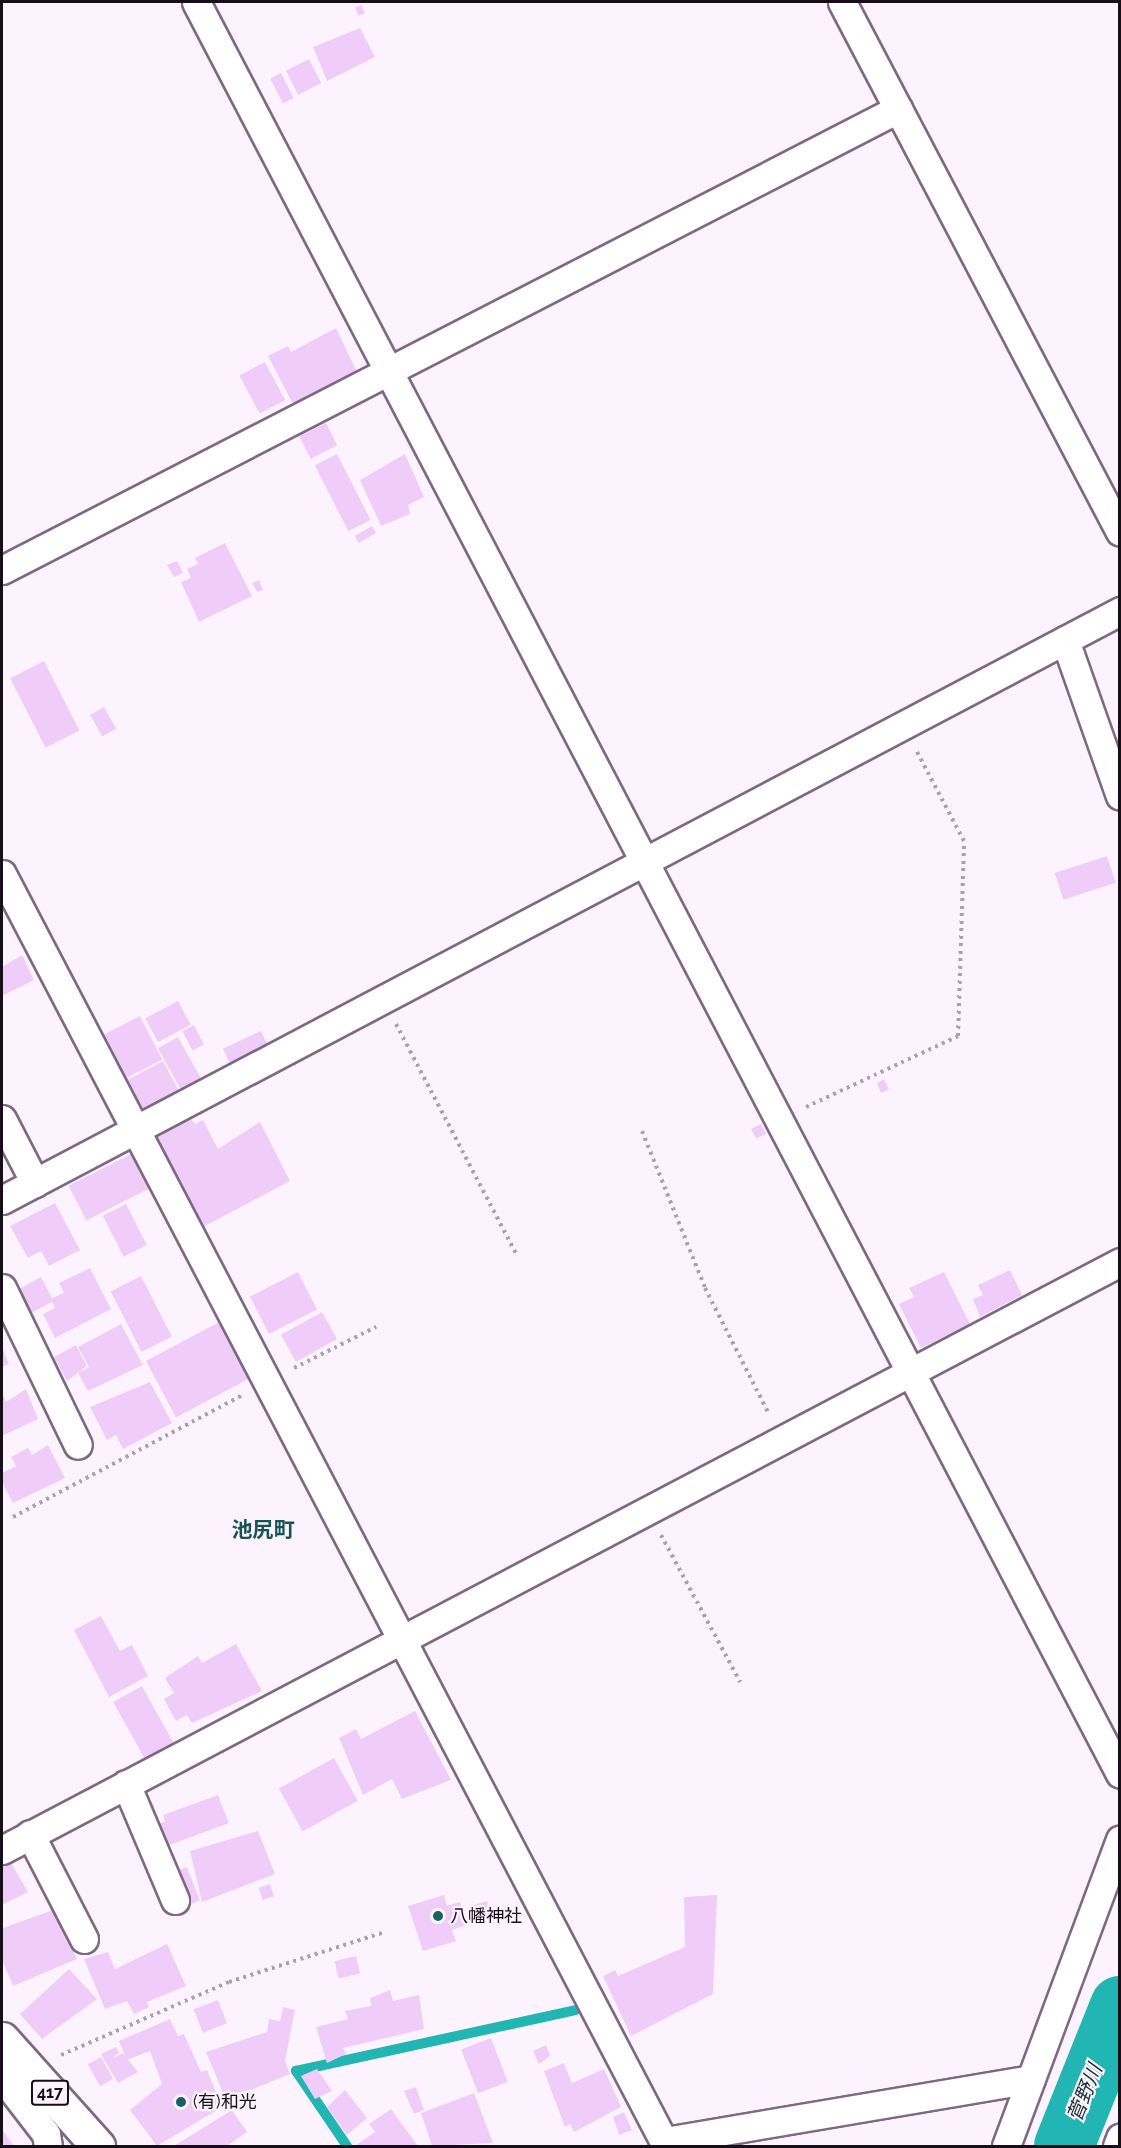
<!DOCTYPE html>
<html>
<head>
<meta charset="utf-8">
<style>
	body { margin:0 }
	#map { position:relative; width:1121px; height:2148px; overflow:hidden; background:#fcf3fe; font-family:Raleway,"Noto Sans JP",sans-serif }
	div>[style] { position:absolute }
	.stream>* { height:10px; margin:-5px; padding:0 5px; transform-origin:5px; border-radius:5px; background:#21b5b4 }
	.river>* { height:60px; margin:-30px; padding:0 30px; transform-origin:30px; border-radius:30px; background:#21b5b4 }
	.building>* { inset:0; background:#efcdf8; transform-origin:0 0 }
	.path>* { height:4px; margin-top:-2px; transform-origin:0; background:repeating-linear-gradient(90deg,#a9a1ab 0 3px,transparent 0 7.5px) }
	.roads { filter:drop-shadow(2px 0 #7d6982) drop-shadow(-2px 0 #7d6982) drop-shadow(0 2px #7d6982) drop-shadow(0 -2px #7d6982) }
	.street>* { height:27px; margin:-13.5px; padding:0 13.5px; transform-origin:13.5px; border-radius:13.5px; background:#fff }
	.highway>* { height:33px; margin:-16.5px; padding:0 16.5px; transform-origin:16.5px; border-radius:16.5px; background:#fff }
	.dots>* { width:16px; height:16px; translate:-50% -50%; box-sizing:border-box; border:3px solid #fcf3fe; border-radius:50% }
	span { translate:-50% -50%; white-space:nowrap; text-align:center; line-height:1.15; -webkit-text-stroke:4.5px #fcf3fe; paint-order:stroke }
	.shield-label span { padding:2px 4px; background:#fcf3fe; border:2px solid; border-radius:4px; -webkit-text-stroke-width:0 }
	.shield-label { font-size:16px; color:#160f18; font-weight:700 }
	.poi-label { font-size:18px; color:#160f18 }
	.left { translate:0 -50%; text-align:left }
	.water-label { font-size:20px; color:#19302f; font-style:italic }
	.quarter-label { font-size:21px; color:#175352; font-weight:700 }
	.frame { position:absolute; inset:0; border:3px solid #160f18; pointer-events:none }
</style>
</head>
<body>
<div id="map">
	<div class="stream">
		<i style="left:347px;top:2146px;width:91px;rotate:-124.2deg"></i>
		<i style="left:296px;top:2071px;width:286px;rotate:-12.3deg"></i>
	</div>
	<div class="river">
		<i style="left:1064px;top:2146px;width:151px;rotate:-68.2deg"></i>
	</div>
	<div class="building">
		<i style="left:362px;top:5px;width:9px;height:7px;rotate:72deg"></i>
		<i style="clip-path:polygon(360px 28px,375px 57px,327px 81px,313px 47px)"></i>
		<i style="left:309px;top:59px;width:27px;height:26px;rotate:63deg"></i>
		<i style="left:281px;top:73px;width:28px;height:12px;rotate:63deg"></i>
		<i style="clip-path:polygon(336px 328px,358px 374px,293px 404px,268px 356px,288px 346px,291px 352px)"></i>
		<i style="left:265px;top:362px;width:43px;height:29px;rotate:62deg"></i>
		<i style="left:326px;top:423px;width:25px;height:30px;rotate:63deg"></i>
		<i style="left:337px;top:454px;width:74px;height:25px;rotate:63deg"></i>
		<i style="clip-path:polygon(405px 454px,424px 497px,408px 505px,410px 514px,381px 526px,360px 480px)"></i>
		<i style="left:372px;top:526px;width:8px;height:20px;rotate:60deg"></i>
		<i style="clip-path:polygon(225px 543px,252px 596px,199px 622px,181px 582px,191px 578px,187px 569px,198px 564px,195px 558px)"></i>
		<i style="clip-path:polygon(177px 561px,183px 573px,174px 577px,167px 565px)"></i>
		<i style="clip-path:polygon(259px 580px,263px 590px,257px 592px,252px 583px)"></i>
		<i style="left:44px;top:661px;width:78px;height:38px;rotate:63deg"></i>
		<i style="left:104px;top:707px;width:25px;height:16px;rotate:61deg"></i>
		<i style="left:1107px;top:856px;width:28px;height:55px;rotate:72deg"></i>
		<i style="clip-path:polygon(22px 955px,34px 980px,2px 996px,2px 967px)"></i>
		<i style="left:178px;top:1001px;width:27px;height:37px;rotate:62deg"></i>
		<i style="left:140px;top:1016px;width:49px;height:40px;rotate:63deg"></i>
		<i style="left:194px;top:1025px;width:22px;height:13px;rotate:63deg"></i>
		<i style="left:261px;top:1031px;width:21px;height:42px;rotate:65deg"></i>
		<i style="left:178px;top:1037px;width:52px;height:23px;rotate:61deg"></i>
		<i style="left:163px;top:1061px;width:38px;height:44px;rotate:62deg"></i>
		<i style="clip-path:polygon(884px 1079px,889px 1090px,881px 1093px,877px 1083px)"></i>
		<i style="clip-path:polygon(185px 1111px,195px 1124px,203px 1120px,218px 1149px,260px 1122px,290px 1181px,201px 1228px,150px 1130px)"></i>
		<i style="left:761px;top:1124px;width:11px;height:11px;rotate:63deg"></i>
		<i style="left:131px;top:1154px;width:39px;height:70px;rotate:63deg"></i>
		<i style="clip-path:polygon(55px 1203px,80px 1250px,49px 1266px,41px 1251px,28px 1258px,10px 1226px)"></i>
		<i style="left:126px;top:1204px;width:46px;height:26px;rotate:63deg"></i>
		<i style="clip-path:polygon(90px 1268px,111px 1309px,55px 1338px,43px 1314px,55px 1308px,52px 1302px,31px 1313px,19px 1289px,41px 1277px,52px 1298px,64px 1293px,59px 1283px)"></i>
		<i style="clip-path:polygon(1010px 1270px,1022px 1295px,980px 1317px,973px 1299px,983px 1295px,978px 1285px)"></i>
		<i style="left:298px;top:1272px;width:42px;height:54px;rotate:63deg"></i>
		<i style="clip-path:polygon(944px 1272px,970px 1324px,921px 1348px,899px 1304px,914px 1297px,909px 1288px)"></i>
		<i style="left:141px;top:1276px;width:68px;height:34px;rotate:63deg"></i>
		<i style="left:322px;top:1312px;width:31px;height:47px;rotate:61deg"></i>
		<i style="left:221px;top:1321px;width:64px;height:85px;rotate:62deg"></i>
		<i style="clip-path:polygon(121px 1324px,143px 1365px,88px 1391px,78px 1373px,89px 1367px,78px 1347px)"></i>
		<i style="clip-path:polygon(76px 1345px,87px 1366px,67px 1381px,54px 1357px)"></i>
		<i style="clip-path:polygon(2px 1347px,9px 1364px,2px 1367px)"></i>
		<i style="clip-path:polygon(150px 1382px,172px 1423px,123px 1449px,116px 1435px,107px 1440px,90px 1407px)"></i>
		<i style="clip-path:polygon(26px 1389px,38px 1419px,2px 1436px,2px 1393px,6px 1402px)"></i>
		<i style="clip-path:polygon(48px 1445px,65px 1478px,13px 1503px,2px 1482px,2px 1473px,16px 1466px,11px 1457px,28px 1448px,32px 1455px)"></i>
		<i style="clip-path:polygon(101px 1616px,120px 1651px,132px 1645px,148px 1676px,109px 1697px,74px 1630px)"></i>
		<i style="clip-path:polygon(236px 1644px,262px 1691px,192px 1723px,187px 1715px,176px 1721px,164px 1699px,174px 1693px,165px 1678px,198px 1656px,202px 1663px)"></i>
		<i style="left:142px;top:1686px;width:65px;height:33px;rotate:61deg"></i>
		<i style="clip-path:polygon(415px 1711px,451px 1780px,402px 1799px,392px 1779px,363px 1795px,339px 1738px,356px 1729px,361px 1739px)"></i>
		<i style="left:334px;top:1758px;width:49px;height:63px;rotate:61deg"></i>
		<i style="clip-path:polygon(218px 1795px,229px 1823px,167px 1846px,159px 1824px,165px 1821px,163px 1815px)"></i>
		<i style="clip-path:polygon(258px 1831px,275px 1874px,202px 1902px,190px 1851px)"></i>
		<i style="clip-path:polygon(10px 1861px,28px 1892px,2px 1905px,2px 1865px)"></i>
		<i style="left:187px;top:1867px;width:36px;height:17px;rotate:69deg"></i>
		<i style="left:270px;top:1884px;width:13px;height:12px;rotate:72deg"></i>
		<i style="clip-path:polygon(444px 1895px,447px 1906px,460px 1902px,467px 1925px,452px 1930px,456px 1941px,423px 1951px,408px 1906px)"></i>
		<i style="clip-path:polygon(717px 1895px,713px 1994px,631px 2036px,603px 1976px,615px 1970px,618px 1976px,685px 1947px,684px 1897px)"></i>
		<i style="left:487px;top:1901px;width:10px;height:12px;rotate:73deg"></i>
		<i style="clip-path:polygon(53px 1910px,77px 1959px,13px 1986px,2px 1960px,3px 1928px)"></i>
		<i style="clip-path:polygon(167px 1944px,186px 1986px,147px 2002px,149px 2007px,134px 2014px,127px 2001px,105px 2009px,84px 1959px,108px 1952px,115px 1969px)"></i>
		<i style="left:356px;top:1956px;width:18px;height:22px;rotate:77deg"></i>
		<i style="clip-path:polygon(69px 1969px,97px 1999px,42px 2039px,20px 2014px)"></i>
		<i style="clip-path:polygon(390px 1990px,393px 2001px,419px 1995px,424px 2029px,343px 2048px,346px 2054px,327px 2063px,316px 2027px,348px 2019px,345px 2011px,371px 2006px,370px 1998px)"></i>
		<i style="left:218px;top:2000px;width:25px;height:26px;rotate:69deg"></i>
		<i style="clip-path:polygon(283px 2007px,295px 2010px,285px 2061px,290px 2074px,226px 2100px,206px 2052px,267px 2032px,269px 2019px,280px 2021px)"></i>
		<i style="clip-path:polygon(170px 2019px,178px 2036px,184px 2034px,201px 2072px,207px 2070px,222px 2107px,157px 2146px,130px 2110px,162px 2084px,150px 2051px,127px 2060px,119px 2041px)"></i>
		<i style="left:491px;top:2038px;width:47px;height:32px;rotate:69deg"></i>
		<i style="clip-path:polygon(546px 2045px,550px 2056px,539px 2064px,533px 2051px)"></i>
		<i style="clip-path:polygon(116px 2047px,119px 2053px,112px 2059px,123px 2053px,138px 2072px,118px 2083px,101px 2054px)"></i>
		<i style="left:101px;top:2057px;width:25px;height:15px;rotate:61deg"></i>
		<i style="clip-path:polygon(564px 2063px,572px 2083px,604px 2069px,621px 2107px,574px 2132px,570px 2124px,565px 2127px,544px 2071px)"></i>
		<i style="clip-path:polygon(317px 2069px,332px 2091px,315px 2099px,301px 2076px)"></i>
		<i style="clip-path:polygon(416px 2087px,424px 2110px,414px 2114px,404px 2091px)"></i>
		<i style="clip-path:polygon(345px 2090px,367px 2118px,347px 2135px,327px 2107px)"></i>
		<i style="clip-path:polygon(474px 2093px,493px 2143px,432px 2146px,421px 2113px)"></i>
		<i style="clip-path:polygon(391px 2109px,418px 2146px,355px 2146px,375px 2132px,369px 2124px)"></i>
		<i style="clip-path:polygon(232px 2110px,247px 2132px,227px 2146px,174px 2146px)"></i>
		<i style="clip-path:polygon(624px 2112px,632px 2130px,619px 2135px,613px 2117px)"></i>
		<i style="clip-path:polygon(2px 2129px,14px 2146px,2px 2146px)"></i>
	</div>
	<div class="path">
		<i style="left:396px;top:1024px;width:261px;rotate:62.4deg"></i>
		<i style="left:806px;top:1107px;width:168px;rotate:-25deg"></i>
		<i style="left:958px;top:1036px;width:195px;rotate:-88.2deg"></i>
		<i style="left:964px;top:841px;width:101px;rotate:-117.8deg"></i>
		<i style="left:642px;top:1131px;width:169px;rotate:68.1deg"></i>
		<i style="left:705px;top:1288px;width:141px;rotate:63.1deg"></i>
		<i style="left:294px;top:1368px;width:92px;rotate:-26.6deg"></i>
		<i style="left:13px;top:1517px;width:259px;rotate:-28deg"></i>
		<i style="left:661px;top:1535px;width:167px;rotate:61.7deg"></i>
		<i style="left:61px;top:2055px;width:183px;rotate:-23.5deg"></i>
		<i style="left:229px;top:1982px;width:164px;rotate:-17.8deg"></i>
	</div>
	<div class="roads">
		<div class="street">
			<i style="left:196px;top:2px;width:1998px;rotate:62.46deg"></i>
			<i style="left:842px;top:2px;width:598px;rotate:62.32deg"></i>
			<i style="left:2px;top:570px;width:1008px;rotate:-27.23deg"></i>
			<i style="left:1065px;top:640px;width:165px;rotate:70.6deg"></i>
			<i style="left:2px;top:874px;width:1435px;rotate:62.43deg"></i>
			<i style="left:2px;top:1119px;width:72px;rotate:62.7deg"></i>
			<i style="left:2px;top:1200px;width:1264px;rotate:-27.78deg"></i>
			<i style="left:2px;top:1288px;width:174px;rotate:64.2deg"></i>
			<i style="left:126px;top:1784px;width:126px;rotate:67.1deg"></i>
			<i style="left:30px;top:1834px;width:118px;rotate:62.8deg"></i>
			<i style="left:2px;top:1850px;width:1263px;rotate:-27.74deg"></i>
			<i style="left:2px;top:2077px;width:72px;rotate:52.3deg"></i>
			<i style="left:46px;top:2134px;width:12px;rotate:81deg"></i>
			<i style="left:665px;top:2141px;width:371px;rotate:-9.6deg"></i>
			<i style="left:1006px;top:2146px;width:327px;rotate:-69.6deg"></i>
			<i style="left:1117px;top:2146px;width:9px;rotate:-69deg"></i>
		</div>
		<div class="highway">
			<i style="left:2px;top:2039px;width:144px;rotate:48.1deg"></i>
		</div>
	</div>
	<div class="dots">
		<i style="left:438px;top:1916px;background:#156463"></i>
		<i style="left:181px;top:2102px;background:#156463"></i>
	</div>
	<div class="shield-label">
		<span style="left:50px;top:2093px">417</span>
	</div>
	<div class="poi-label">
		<span class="left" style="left:450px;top:1916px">八幡神社</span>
		<span class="left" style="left:193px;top:2102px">(有)和光</span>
	</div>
	<div class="water-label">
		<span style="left:1085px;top:2093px;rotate:-68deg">菅野川</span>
	</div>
	<div class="quarter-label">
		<span style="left:263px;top:1530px">池尻町</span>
	</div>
	<div class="frame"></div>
</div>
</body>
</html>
